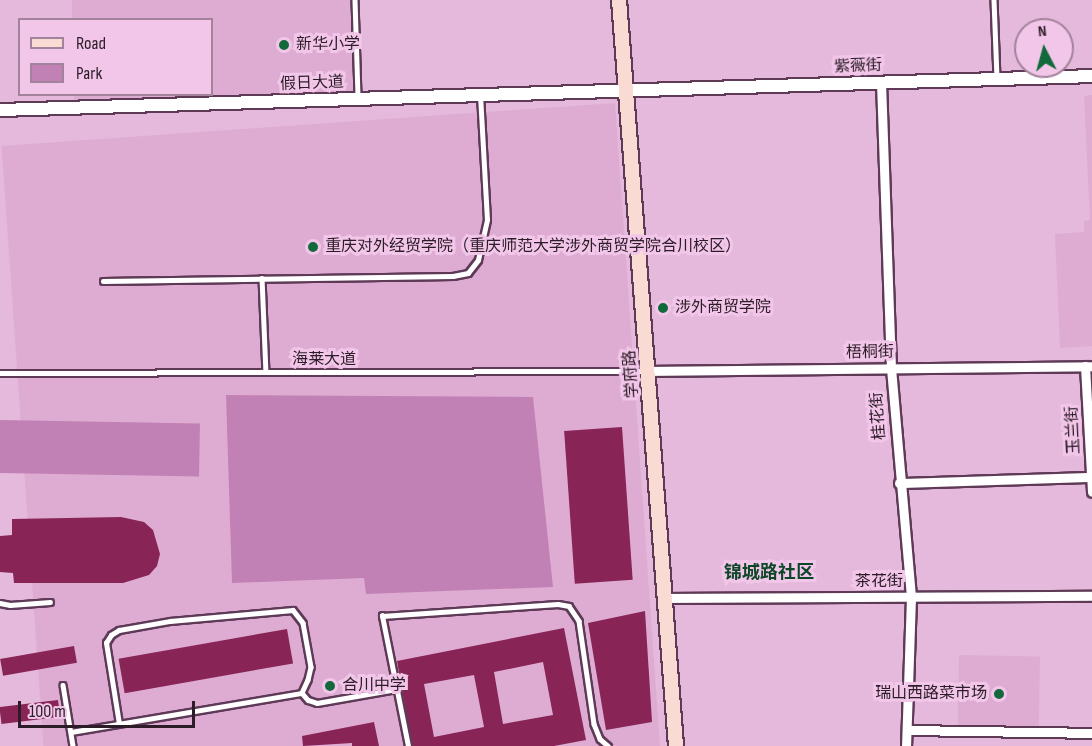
<!DOCTYPE html>
<html>
<head>
<meta charset="utf-8">
<style>
	body { margin:0 }
	#map { position:relative; width:1092px; height:746px; overflow:hidden; background:#e5b9db; font-family:"Sofia Sans Condensed","Noto Sans SC",sans-serif }
	div>[style] { position:absolute }
	.built>* { inset:0; background:#deacd3; transform-origin:0 0 }
	.green>* { inset:0; background:#c281b4; transform-origin:0 0 }
	.building>* { inset:0; background:#882456; transform-origin:0 0 }
	.roads { filter:drop-shadow(2px 0 #5e3a57) drop-shadow(-2px 0 #5e3a57) drop-shadow(0 2px #5e3a57) drop-shadow(0 -2px #5e3a57) }
	.service>* { height:4.5px; margin:-2.25px; padding:0 2.25px; transform-origin:2.25px; border-radius:2.25px; background:#fff }
	.minor>* { height:9px; margin:-4.5px; padding:0 4.5px; transform-origin:4.5px; border-radius:4.5px; background:#fff }
	.tertiary>* { height:12px; margin:-6px; padding:0 6px; transform-origin:6px; border-radius:6px; background:#fff }
	.secondary>* { height:14px; margin:-7px; padding:0 7px; transform-origin:7px; border-radius:7px; background:#f9dbd4 }
	.dots>* { width:16px; height:16px; translate:-50% -50%; box-sizing:border-box; border:3px solid #f2c6e8; border-radius:50% }
	span { translate:-50% -50%; white-space:nowrap; text-align:center; line-height:1.15; -webkit-text-stroke:6px #f2c6e8; paint-order:stroke }
	.poi-label { font-size:16px; color:#2c1c28 }
	.left { translate:0 -50%; text-align:left }
	.right { translate:-100% -50%; text-align:right }
	.street-label { font-size:16px; color:#2c1c28 }
	.neighbourhood-label { font-size:18px; color:#0c4727; font-weight:700 }
	.legend { position:absolute; left:18px; top:18px; width:195px; height:78px; box-sizing:border-box; background:#f2c6e8; border:2px solid #a3829b; margin:0; padding:8px 10px; list-style:none; font-size:18px; color:#2c1c28 }
	.legend li { display:flex; align-items:center; gap:12px; height:30px }
	.legend b { width:30px; border:2px solid #a3829b }
	.north { position:absolute; left:1014px; top:18px; width:60px; height:60px; box-sizing:border-box; background:#f2c6e8; border:2px solid #a3829b; border-radius:50%; rotate:354deg; font-size:16px; font-weight:700; line-height:24px; text-align:center; color:#2c1c28 }
	.north::after { content:''; display:block; margin:auto; width:21px; height:27px; background:#126a3c; clip-path:polygon(50% 0,100% 100%,50% 72%,0 100%) }
	.scale { position:absolute; left:18px; top:701px; width:177px; height:27px; box-sizing:border-box; border:3px solid #2c1c28; border-top:0; padding-left:8px; font-size:18px; line-height:21px; white-space:nowrap; color:#2c1c28; -webkit-text-stroke:4px #f2c6e8; paint-order:stroke }
</style>
</head>
<body>
<div id="map">
	<div class="built">
		<i style="clip-path:polygon(72px 0,355px 0,358px 99px,74px 108px,74px 95px,212px 94px,212px 20px,72px 19px)"></i>
		<i style="clip-path:polygon(1092px 95px,1092px 346px,1060px 348px,1055px 234px,1084px 232px,1084px 221px,1090px 220px,1084px 96px)"></i>
		<i style="left:615px;top:103px;width:645px;height:615px;rotate:86deg"></i>
		<i style="left:959px;top:655px;width:81px;height:75px;rotate:1deg"></i>
	</div>
	<div class="green">
		<i style="clip-path:polygon(226px 395px,533px 397px,553px 587px,366px 594px,364px 578px,232px 583px)"></i>
		<i style="left:0;top:420px;width:200px;height:53px;rotate:1deg"></i>
	</div>
	<div class="building">
		<i style="left:622px;top:427px;width:153px;height:58px;rotate:86deg"></i>
		<i style="clip-path:polygon(121px 517px,144px 522px,153px 530px,160px 554px,157px 566px,149px 575px,123px 583px,14px 583px,13px 573px,0 572px,0 536px,12px 535px,12px 519px)"></i>
		<i style="clip-path:polygon(645px 611px,652px 722px,606px 730px,588px 623px)"></i>
		<i style="clip-path:polygon(evenodd,564px 628px,586px 740px,554px 746px,412px 746px,397px 661px,564px 628px,543px 662px,553px 715px,503px 724px,494px 672px,543px 662px,564px 628px,474px 675px,484px 727px,434px 737px,424px 684px,474px 675px)"></i>
		<i style="left:287px;top:629px;width:35px;height:171px;rotate:80deg"></i>
		<i style="left:74px;top:646px;width:17px;height:75px;rotate:80deg"></i>
		<i style="left:58px;top:700px;width:17px;height:59px;rotate:83deg"></i>
		<i style="clip-path:polygon(374px 722px,379px 746px,352px 746px,352px 743px,303px 746px,302px 736px)"></i>
	</div>
	<div class="roads">
		<div class="service">
			<i style="left:355px;top:0;width:96px;rotate:88.2deg"></i>
			<i style="left:994px;top:0;width:78px;rotate:87.8deg"></i>
			<i style="left:262px;top:278px;width:94px;rotate:87.6deg"></i>
			<i style="left:103px;top:281px;width:350px;rotate:-0.8deg"></i>
			<i style="left:453px;top:276px;width:15px;rotate:-11deg"></i>
			<i style="left:468px;top:273px;width:16px;rotate:-52deg"></i>
			<i style="left:478px;top:260px;width:41px;rotate:-77.3deg"></i>
			<i style="left:487px;top:220px;width:124px;rotate:-93.2deg"></i>
			<i style="left:0;top:373px;width:645px;rotate:-0.18deg"></i>
			<i style="left:0;top:603px;width:10px;rotate:11deg"></i>
			<i style="left:10px;top:605px;width:40px;rotate:-4.3deg"></i>
			<i style="left:63px;top:685px;width:62px;rotate:80.7deg"></i>
			<i style="left:119px;top:724px;width:82px;rotate:-99.1deg"></i>
			<i style="left:106px;top:643px;width:9px;rotate:-58deg"></i>
			<i style="left:111px;top:635px;width:9px;rotate:-32deg"></i>
			<i style="left:119px;top:630px;width:52px;rotate:-10deg"></i>
			<i style="left:170px;top:621px;width:123px;rotate:-5.1deg"></i>
			<i style="left:293px;top:610px;width:16px;rotate:52deg"></i>
			<i style="left:303px;top:623px;width:45px;rotate:79.7deg"></i>
			<i style="left:311px;top:667px;width:13px;rotate:103deg"></i>
			<i style="left:308px;top:680px;width:14px;rotate:115deg"></i>
			<i style="left:71px;top:732px;width:234px;rotate:-9.6deg"></i>
			<i style="left:302px;top:693px;width:9px;rotate:49deg"></i>
			<i style="left:308px;top:700px;width:9px;rotate:18deg"></i>
			<i style="left:317px;top:703px;width:80px;rotate:-10deg"></i>
			<i style="left:408px;top:746px;width:133px;rotate:-101.3deg"></i>
			<i style="left:382px;top:616px;width:176px;rotate:-3.9deg"></i>
			<i style="left:558px;top:604px;width:11px;rotate:10deg"></i>
			<i style="left:569px;top:606px;width:18px;rotate:56deg"></i>
			<i style="left:579px;top:621px;width:104px;rotate:81.7deg"></i>
			<i style="left:594px;top:724px;width:16px;rotate:68deg"></i>
			<i style="left:600px;top:739px;width:11px;rotate:41deg"></i>
		</div>
		<div class="minor">
			<i style="left:881px;top:82px;width:286px;rotate:88deg"></i>
			<i style="left:891px;top:368px;width:230px;rotate:85deg"></i>
			<i style="left:911px;top:597px;width:149px;rotate:91.9deg"></i>
			<i style="left:1085px;top:366px;width:126px;rotate:86.8deg"></i>
			<i style="left:648px;top:371px;width:444px;rotate:-0.6deg"></i>
			<i style="left:899px;top:483px;width:192px;rotate:-1.8deg"></i>
			<i style="left:665px;top:598px;width:427px;rotate:-0.3deg"></i>
			<i style="left:907px;top:730px;width:185px;rotate:0.9deg"></i>
		</div>
		<div class="tertiary">
			<i style="left:0;top:110px;width:1093px;rotate:-1.78deg"></i>
		</div>
		<div class="secondary">
			<i style="left:619px;top:0;width:748px;rotate:85.63deg"></i>
		</div>
	</div>
	<div class="dots">
		<i style="left:284px;top:45px;background:#126a3c"></i>
		<i style="left:313px;top:247px;background:#126a3c"></i>
		<i style="left:663px;top:308px;background:#126a3c"></i>
		<i style="left:330px;top:686px;background:#126a3c"></i>
		<i style="left:999px;top:694px;background:#126a3c"></i>
	</div>
	<div class="poi-label">
		<span class="left" style="left:296px;top:45px">新华小学</span>
		<span class="left" style="left:325px;top:247px">重庆对外经贸学院（重庆师范大学涉外商贸学院合川校区）</span>
		<span class="left" style="left:675px;top:308px">涉外商贸学院</span>
		<span class="left" style="left:342px;top:686px">合川中学</span>
		<span class="right" style="left:987px;top:694px">瑞山西路菜市场</span>
	</div>
	<div class="street-label">
		<span style="left:858px;top:67px;rotate:-2deg">紫薇街</span>
		<span style="left:312px;top:84px;rotate:-2deg">假日大道</span>
		<span style="left:870px;top:353px;rotate:-1deg">梧桐街</span>
		<span style="left:324px;top:360px">海莱大道</span>
		<span style="left:632px;top:374px;rotate:-94deg">学府路</span>
		<span style="left:879px;top:416px;rotate:-94deg">桂花街</span>
		<span style="left:1074px;top:430px;rotate:-93deg">玉兰街</span>
		<span style="left:879px;top:582px">茶花街</span>
	</div>
	<div class="neighbourhood-label">
		<span style="left:769px;top:573px">锦城路社区</span>
	</div>
	<ul class="legend">
	<li><b style="height:8px;background:#f9dbd4"></b>Road</li>
	<li><b style="height:16px;background:#c281b4"></b>Park</li>
	</ul>
	<div class="north">N</div>
	<div class="scale">100 m</div>
</div>
</body>
</html>
